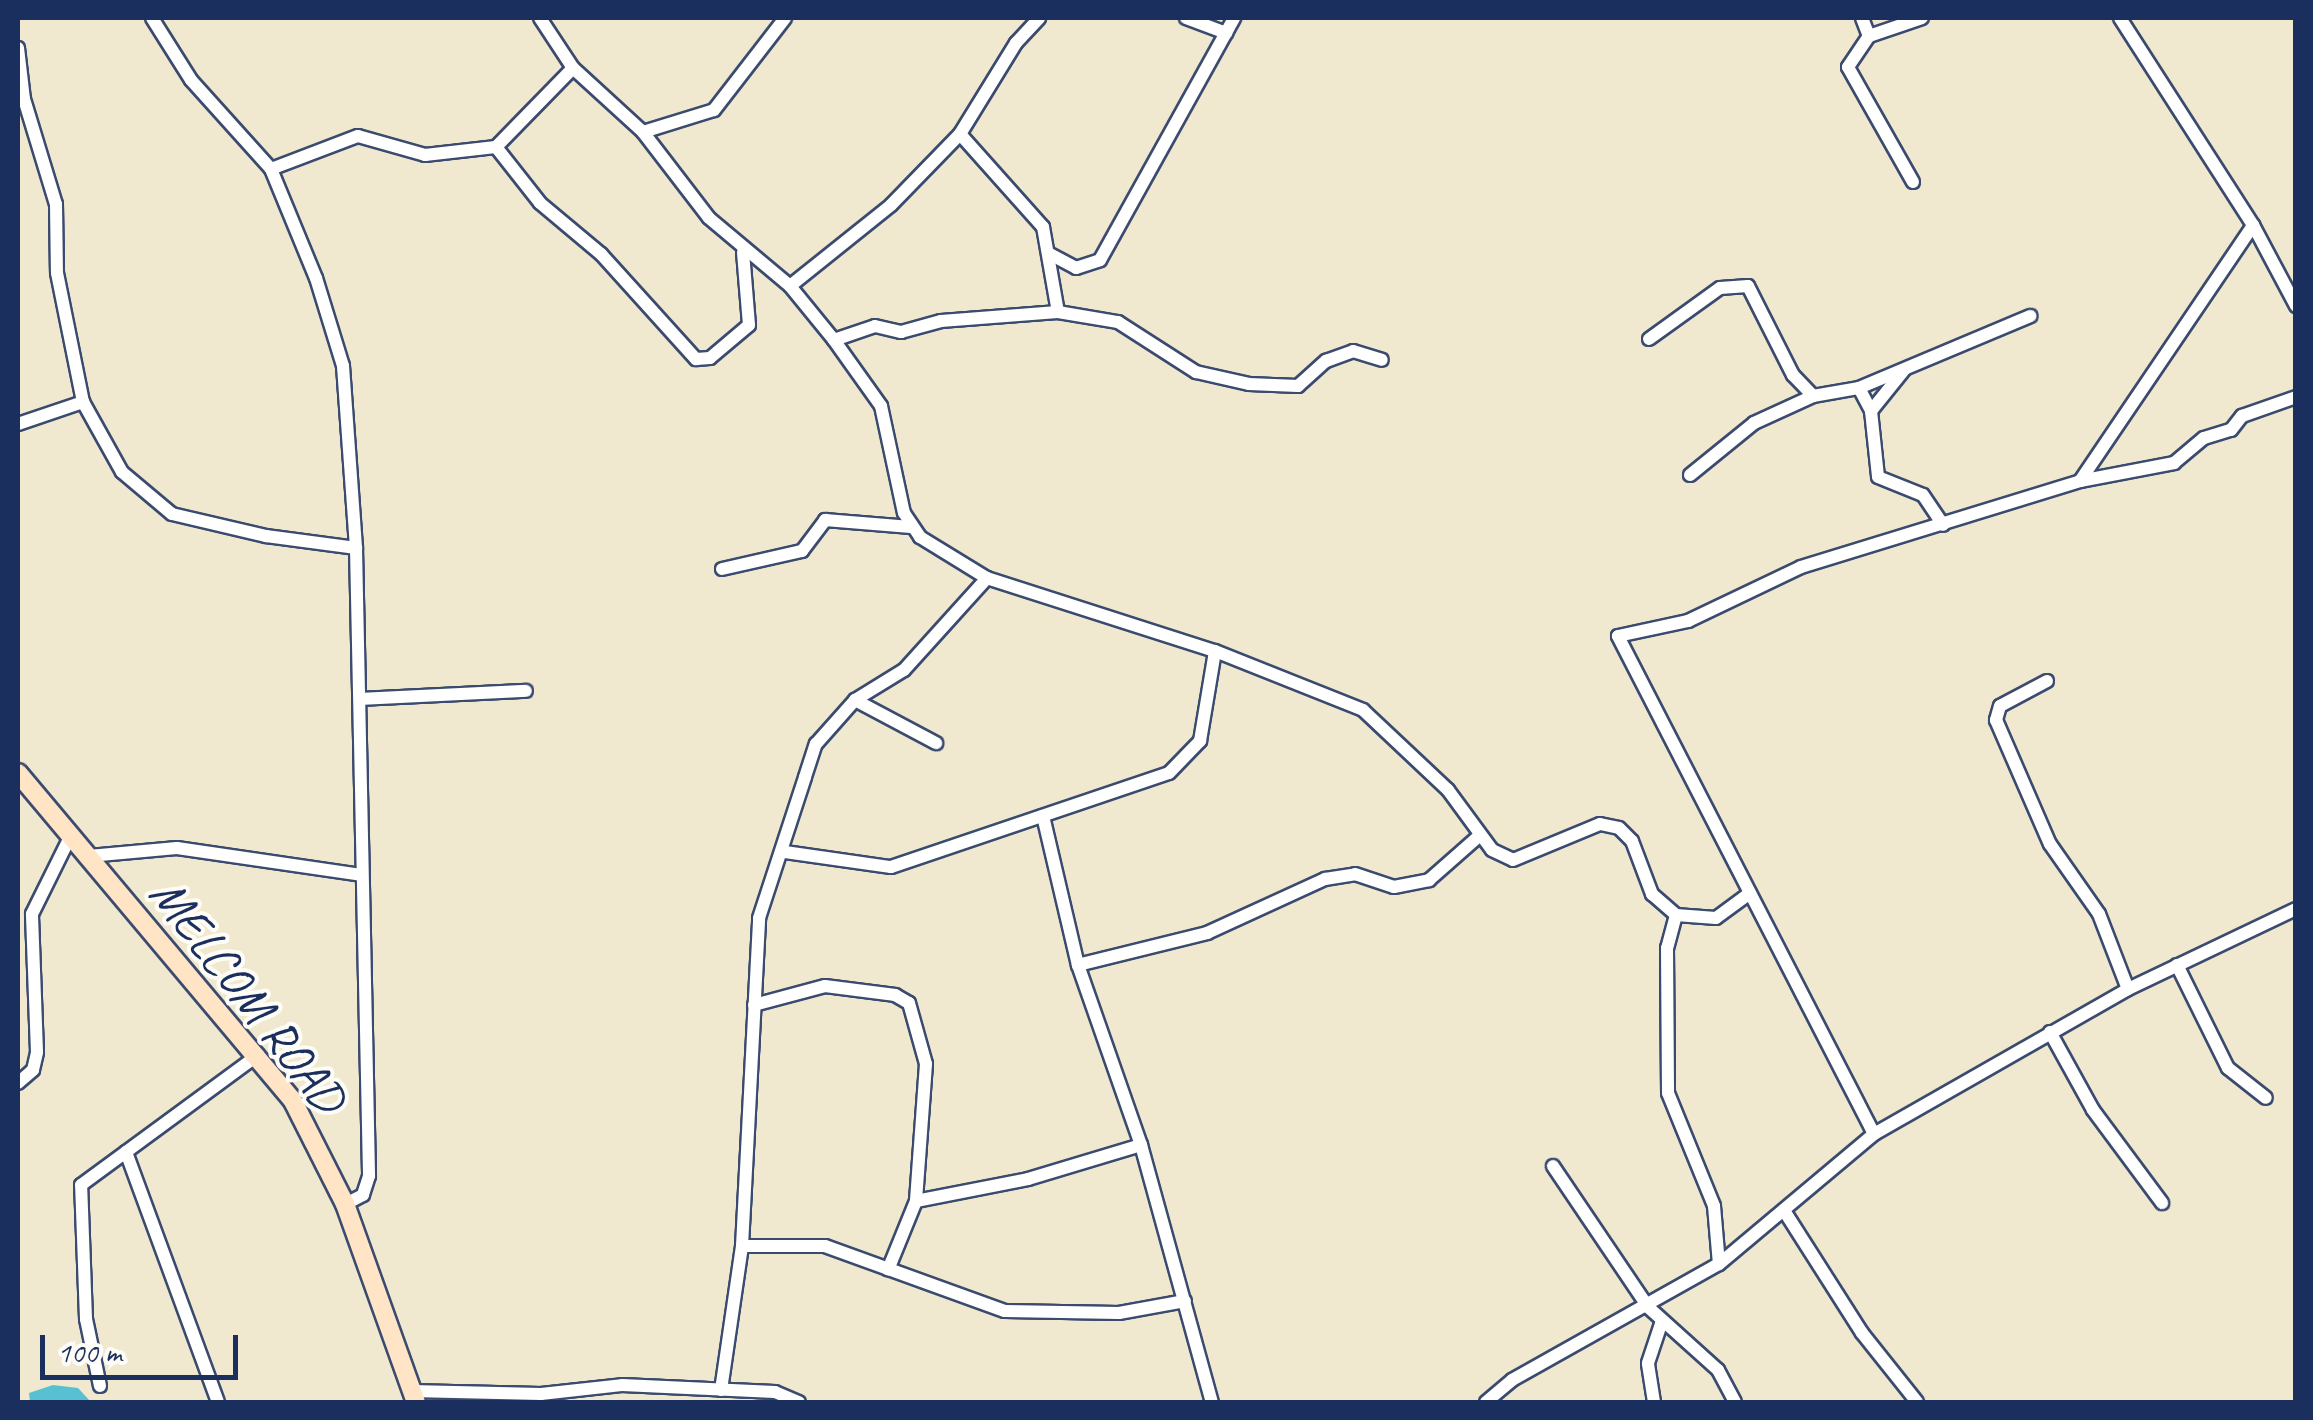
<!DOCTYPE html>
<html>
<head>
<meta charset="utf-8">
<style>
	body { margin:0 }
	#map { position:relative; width:2313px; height:1420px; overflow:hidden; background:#f0e9cf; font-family:Caveat,sans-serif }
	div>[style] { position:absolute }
	.water>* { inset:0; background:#57c1d2 }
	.roads { filter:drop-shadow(2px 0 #3b4b6f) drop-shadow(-2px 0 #3b4b6f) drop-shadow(0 2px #3b4b6f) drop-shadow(0 -2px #3b4b6f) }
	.street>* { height:12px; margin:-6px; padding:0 6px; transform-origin:6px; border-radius:6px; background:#fff }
	.secondary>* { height:18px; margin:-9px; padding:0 9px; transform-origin:9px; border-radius:9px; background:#ffe4c6 }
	span { translate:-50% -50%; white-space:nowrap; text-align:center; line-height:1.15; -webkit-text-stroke:8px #fdfcf7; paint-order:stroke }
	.street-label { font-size:50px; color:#1b2f5e }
	.frame { position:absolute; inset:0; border:20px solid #1b2f5e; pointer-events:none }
	.scale { position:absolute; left:40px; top:1335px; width:198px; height:45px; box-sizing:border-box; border:5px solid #1b2f5e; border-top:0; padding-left:12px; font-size:30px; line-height:35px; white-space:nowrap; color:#1b2f5e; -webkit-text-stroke:8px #fdfcf7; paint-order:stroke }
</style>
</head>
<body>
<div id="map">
	<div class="water">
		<i style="clip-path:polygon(53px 1385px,78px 1388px,91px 1402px,30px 1402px,29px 1393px)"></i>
	</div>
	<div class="roads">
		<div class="street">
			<i style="left:152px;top:18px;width:73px;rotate:57.8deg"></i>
			<i style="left:191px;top:80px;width:120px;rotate:48deg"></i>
			<i style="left:271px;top:169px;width:118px;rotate:67.6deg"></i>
			<i style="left:316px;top:278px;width:92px;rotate:72.9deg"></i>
			<i style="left:343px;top:366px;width:182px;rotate:85.9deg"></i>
			<i style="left:356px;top:548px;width:628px;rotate:88.81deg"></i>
			<i style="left:369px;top:1176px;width:20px;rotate:108deg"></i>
			<i style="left:363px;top:1195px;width:20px;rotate:153deg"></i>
			<i style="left:540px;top:18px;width:60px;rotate:56.6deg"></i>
			<i style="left:573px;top:68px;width:95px;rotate:42.4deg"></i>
			<i style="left:643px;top:132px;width:108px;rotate:52.5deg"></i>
			<i style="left:709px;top:218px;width:106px;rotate:40deg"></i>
			<i style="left:790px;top:286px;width:70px;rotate:50.8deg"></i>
			<i style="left:834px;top:340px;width:81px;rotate:54.5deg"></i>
			<i style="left:881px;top:406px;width:109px;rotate:77.9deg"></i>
			<i style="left:904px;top:513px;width:29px;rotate:56deg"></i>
			<i style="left:920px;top:537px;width:79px;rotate:31.5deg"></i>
			<i style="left:987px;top:578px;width:239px;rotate:17.8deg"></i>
			<i style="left:1215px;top:651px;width:159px;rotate:21.7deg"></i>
			<i style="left:1363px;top:710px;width:117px;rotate:43.3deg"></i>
			<i style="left:1448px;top:790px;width:74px;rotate:53.7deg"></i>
			<i style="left:1492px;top:850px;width:23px;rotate:25deg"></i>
			<i style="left:1513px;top:860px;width:94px;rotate:-22.5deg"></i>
			<i style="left:1600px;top:824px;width:19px;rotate:12deg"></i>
			<i style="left:1619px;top:828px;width:18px;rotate:45deg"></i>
			<i style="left:1632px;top:841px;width:57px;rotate:69.3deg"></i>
			<i style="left:1652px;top:894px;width:32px;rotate:41deg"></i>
			<i style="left:1676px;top:915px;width:40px;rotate:4.3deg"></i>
			<i style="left:1716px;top:918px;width:42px;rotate:-36.3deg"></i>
			<i style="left:1186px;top:18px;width:43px;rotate:20.6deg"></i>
			<i style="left:1862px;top:18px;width:19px;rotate:69deg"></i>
			<i style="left:2120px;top:18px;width:246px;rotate:57.3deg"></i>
			<i style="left:2253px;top:225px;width:92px;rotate:62deg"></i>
			<i style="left:18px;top:48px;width:51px;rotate:83.3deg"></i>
			<i style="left:24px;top:99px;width:110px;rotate:73.1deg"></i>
			<i style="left:56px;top:204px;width:69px;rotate:89.2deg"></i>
			<i style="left:57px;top:273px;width:132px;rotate:78.6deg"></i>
			<i style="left:83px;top:402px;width:80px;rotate:60.9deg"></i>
			<i style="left:122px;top:472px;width:65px;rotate:40deg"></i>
			<i style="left:172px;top:514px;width:97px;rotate:13.2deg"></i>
			<i style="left:266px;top:536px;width:91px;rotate:7.6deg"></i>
			<i style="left:643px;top:132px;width:74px;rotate:-17.2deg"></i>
			<i style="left:714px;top:110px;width:116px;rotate:-52.3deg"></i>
			<i style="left:960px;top:134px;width:125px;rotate:48.3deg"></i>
			<i style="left:1043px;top:227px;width:86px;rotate:80deg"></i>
			<i style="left:496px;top:147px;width:71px;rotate:51.8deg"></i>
			<i style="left:540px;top:203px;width:80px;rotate:39.9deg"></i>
			<i style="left:601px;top:254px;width:142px;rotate:47.9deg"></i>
			<i style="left:696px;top:359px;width:14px;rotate:-4deg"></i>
			<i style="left:710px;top:358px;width:51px;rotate:-40.2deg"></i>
			<i style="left:749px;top:325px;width:73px;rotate:-94.7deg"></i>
			<i style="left:271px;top:169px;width:93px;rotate:-20.8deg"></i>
			<i style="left:358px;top:136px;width:70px;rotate:15.8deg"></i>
			<i style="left:425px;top:155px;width:71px;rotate:-6.4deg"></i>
			<i style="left:496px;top:147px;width:110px;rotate:-45.7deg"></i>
			<i style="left:1913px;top:182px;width:132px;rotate:-119.5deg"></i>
			<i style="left:1848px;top:67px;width:37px;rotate:-56deg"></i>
			<i style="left:1869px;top:36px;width:56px;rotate:-18.8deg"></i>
			<i style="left:1048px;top:253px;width:32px;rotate:28deg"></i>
			<i style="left:1076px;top:268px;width:25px;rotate:-18deg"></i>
			<i style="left:1100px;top:260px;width:277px;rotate:-61deg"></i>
			<i style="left:790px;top:286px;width:129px;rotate:-38.7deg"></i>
			<i style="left:891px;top:205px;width:99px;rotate:-45.8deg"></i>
			<i style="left:960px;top:134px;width:107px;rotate:-58.4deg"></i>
			<i style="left:1016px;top:43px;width:34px;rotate:-47deg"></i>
			<i style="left:1649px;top:339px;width:87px;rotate:-35.7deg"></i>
			<i style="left:1720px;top:288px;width:28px;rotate:-4deg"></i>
			<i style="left:1748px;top:286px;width:100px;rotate:63.2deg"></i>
			<i style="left:1793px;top:375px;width:29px;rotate:46deg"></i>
			<i style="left:834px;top:340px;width:43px;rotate:-18.9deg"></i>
			<i style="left:875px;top:326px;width:27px;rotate:13deg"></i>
			<i style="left:901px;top:332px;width:41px;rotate:-15.4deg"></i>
			<i style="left:941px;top:321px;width:117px;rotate:-4.4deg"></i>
			<i style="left:1058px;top:312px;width:61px;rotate:9.5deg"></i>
			<i style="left:1118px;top:322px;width:93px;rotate:32.7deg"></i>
			<i style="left:1196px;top:372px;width:54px;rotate:12.8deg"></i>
			<i style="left:1249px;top:384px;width:49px;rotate:2.3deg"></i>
			<i style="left:1298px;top:386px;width:38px;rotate:-42deg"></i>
			<i style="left:1326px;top:361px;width:29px;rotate:-20deg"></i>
			<i style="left:1353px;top:351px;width:30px;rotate:17deg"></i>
			<i style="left:1859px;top:388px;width:26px;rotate:62deg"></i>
			<i style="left:1871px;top:411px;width:66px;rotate:83.9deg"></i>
			<i style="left:1878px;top:477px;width:48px;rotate:21.8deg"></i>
			<i style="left:1923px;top:495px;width:36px;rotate:56deg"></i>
			<i style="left:1871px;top:411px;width:53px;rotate:-51.2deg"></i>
			<i style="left:18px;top:424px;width:69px;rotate:-18.7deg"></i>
			<i style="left:1690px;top:475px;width:82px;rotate:-39.1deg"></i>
			<i style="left:1754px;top:423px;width:65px;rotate:-24.6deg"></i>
			<i style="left:1813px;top:396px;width:47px;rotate:-9.9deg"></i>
			<i style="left:1859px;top:388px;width:186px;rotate:-22.8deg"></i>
			<i style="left:2080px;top:481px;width:309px;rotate:-55.9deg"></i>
			<i style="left:722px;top:569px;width:82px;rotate:-12.7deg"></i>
			<i style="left:802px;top:551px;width:39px;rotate:-53deg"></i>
			<i style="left:825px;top:520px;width:86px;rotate:4.7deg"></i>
			<i style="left:2047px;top:681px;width:53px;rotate:152deg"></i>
			<i style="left:2000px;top:706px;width:15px;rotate:106deg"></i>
			<i style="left:1996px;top:720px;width:135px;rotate:66.5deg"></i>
			<i style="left:2050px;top:844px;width:85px;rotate:55deg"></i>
			<i style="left:2099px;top:914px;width:80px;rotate:68.9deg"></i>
			<i style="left:360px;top:699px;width:166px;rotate:-2.8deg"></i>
			<i style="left:855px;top:700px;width:92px;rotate:28deg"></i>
			<i style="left:1043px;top:816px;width:153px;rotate:76.8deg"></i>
			<i style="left:1078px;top:965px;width:191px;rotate:70.7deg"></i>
			<i style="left:1141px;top:1145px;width:267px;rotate:74.6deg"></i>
			<i style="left:785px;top:852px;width:107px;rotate:8.1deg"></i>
			<i style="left:891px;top:867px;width:293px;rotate:-18.7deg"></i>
			<i style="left:1169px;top:773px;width:45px;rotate:-45.9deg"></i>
			<i style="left:1200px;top:741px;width:91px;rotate:-80.5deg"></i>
			<i style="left:89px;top:856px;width:88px;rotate:-5.2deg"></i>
			<i style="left:177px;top:848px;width:186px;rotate:8.3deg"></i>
			<i style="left:1676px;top:915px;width:34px;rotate:105deg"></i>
			<i style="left:1667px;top:948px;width:145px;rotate:89.6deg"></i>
			<i style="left:1668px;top:1093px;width:122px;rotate:67.8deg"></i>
			<i style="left:1714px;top:1206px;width:58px;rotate:85.1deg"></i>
			<i style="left:1078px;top:965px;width:133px;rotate:-13.9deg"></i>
			<i style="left:1207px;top:933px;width:130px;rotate:-24.6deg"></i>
			<i style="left:1325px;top:879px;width:30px;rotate:-9deg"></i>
			<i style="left:1355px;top:874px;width:41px;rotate:18.4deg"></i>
			<i style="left:1394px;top:887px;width:36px;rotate:-11deg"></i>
			<i style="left:1429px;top:880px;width:67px;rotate:-41.3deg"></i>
			<i style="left:2177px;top:965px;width:115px;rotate:63.7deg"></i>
			<i style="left:2228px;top:1068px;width:48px;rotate:38.3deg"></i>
			<i style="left:754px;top:1005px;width:73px;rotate:-15deg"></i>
			<i style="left:825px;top:986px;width:71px;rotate:7.3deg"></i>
			<i style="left:895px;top:995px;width:16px;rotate:30deg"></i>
			<i style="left:909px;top:1003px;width:63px;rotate:74.4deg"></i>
			<i style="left:926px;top:1064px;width:137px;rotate:94.2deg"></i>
			<i style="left:916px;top:1201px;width:74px;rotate:112.1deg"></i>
			<i style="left:2050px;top:1032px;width:89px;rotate:61.1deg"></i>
			<i style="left:2093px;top:1110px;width:116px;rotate:53.4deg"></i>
			<i style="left:18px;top:1083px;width:20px;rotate:-41deg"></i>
			<i style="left:33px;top:1070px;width:18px;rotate:-77deg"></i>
			<i style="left:37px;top:1052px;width:138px;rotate:-92.1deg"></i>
			<i style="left:32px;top:914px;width:90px;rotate:-63.7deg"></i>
			<i style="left:1874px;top:1134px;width:560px;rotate:-117.21deg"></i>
			<i style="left:1618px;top:636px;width:72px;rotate:-12.1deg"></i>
			<i style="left:1688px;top:621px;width:125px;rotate:-25.5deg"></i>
			<i style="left:1801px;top:567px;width:292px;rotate:-17.1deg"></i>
			<i style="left:2080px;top:481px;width:96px;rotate:-10.8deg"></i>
			<i style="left:2174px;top:463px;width:39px;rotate:-40deg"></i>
			<i style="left:2204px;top:438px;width:28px;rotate:-17deg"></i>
			<i style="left:2231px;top:430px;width:18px;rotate:-52deg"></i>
			<i style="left:2242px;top:416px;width:57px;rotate:-19.4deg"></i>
			<i style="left:126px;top:1152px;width:266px;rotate:69.8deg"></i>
			<i style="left:1553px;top:1166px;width:170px;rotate:56deg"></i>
			<i style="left:1648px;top:1307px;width:94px;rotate:42deg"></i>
			<i style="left:1718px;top:1370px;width:36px;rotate:62deg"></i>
			<i style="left:916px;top:1201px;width:114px;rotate:-11.1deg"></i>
			<i style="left:1028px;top:1179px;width:118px;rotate:-16.7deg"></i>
			<i style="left:1785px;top:1212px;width:143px;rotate:57.5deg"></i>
			<i style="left:1862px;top:1333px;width:88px;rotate:51.4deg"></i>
			<i style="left:742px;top:1246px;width:83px"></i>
			<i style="left:825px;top:1246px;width:191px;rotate:19.9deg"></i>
			<i style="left:1005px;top:1311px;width:114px;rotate:1deg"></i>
			<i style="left:1119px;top:1313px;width:67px;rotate:-10.3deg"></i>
			<i style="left:100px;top:1386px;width:68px;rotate:-101.8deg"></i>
			<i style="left:86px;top:1319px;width:134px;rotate:-92.1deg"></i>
			<i style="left:81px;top:1185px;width:220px;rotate:-36.3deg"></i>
			<i style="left:721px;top:1390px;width:146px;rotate:-81.7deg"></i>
			<i style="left:742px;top:1246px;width:328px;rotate:-87deg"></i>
			<i style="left:759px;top:918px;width:148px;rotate:-71.9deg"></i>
			<i style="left:805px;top:777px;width:35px;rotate:-72deg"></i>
			<i style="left:816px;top:744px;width:59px;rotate:-48.4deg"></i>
			<i style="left:855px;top:700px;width:57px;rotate:-31.5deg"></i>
			<i style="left:904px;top:670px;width:124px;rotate:-47.9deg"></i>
			<i style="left:411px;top:1391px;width:130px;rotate:1.3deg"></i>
			<i style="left:541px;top:1394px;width:81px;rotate:-6.3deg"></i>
			<i style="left:622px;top:1385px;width:153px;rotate:2.6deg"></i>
			<i style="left:775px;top:1392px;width:26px;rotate:23deg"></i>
			<i style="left:1486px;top:1402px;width:34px;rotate:-40deg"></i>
			<i style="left:1512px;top:1380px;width:237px;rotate:-29.3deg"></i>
			<i style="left:1719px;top:1264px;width:202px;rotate:-40deg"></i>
			<i style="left:1874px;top:1134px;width:292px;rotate:-29.7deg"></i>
			<i style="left:2128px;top:989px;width:186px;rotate:-25.5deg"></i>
			<i style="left:1654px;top:1402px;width:39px;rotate:-99deg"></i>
			<i style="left:1648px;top:1363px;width:44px;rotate:-71.6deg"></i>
		</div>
		<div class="secondary">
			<i style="left:18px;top:773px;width:428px;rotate:50deg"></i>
			<i style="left:293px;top:1101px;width:115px;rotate:63.2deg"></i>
			<i style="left:345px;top:1204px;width:210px;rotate:70.3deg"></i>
		</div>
	</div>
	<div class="street-label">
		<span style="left:248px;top:995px;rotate:52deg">MELCOM ROAD</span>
	</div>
	<div class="frame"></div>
	<div class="scale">100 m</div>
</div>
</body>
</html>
